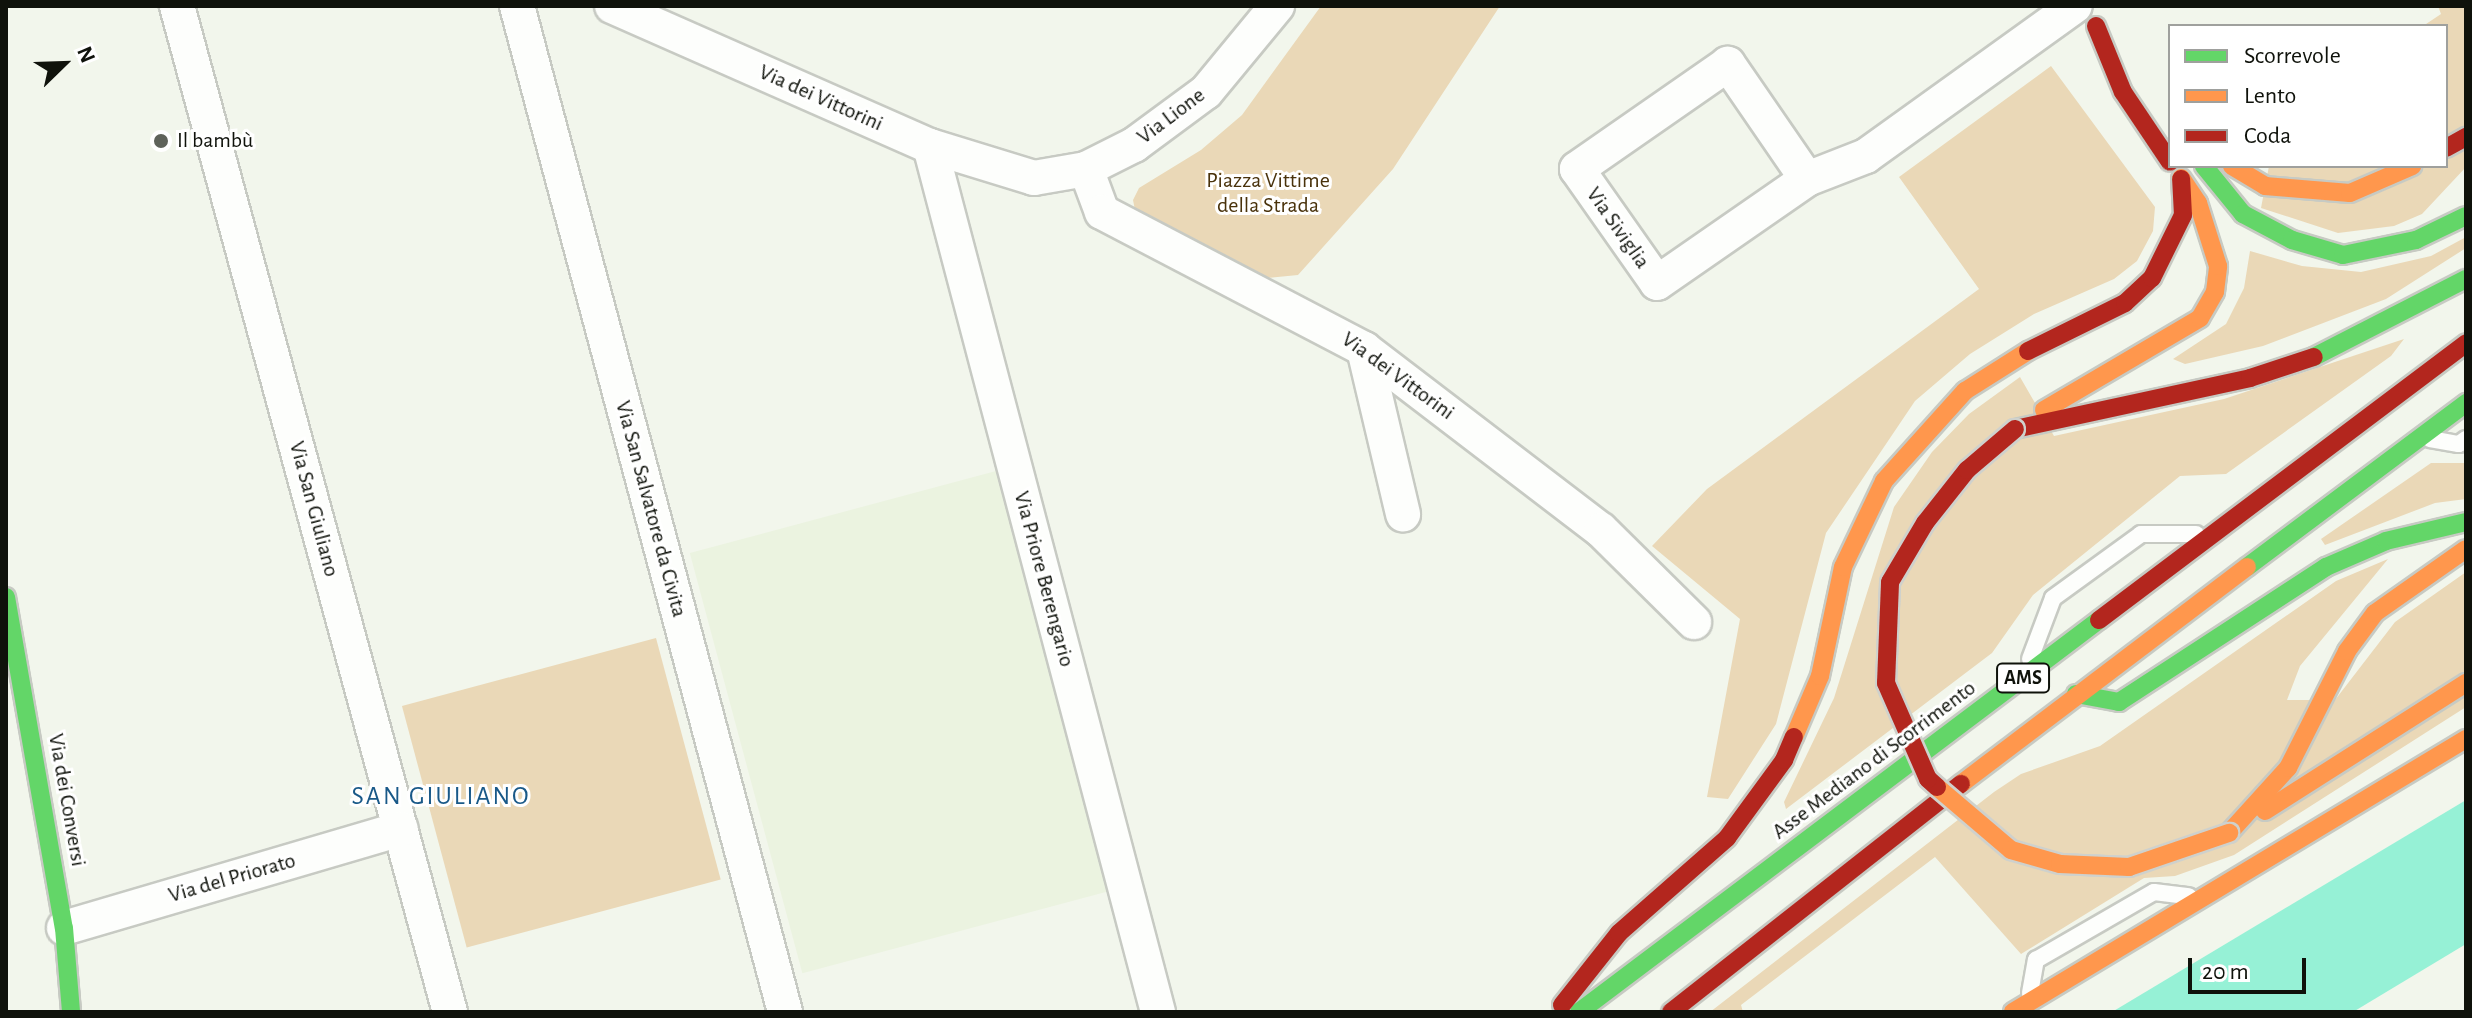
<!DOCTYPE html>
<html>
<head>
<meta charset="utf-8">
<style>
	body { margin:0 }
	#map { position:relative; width:2472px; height:1018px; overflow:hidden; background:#f2f6ec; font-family:"Alegreya Sans",sans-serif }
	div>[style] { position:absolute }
	.built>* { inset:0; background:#ebf3e0; transform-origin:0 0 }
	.green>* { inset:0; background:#ead8b7; transform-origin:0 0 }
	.water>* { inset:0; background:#96f1d6 }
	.roads { filter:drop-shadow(2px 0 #c7cac3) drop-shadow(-2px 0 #c7cac3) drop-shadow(0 2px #c7cac3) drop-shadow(0 -2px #c7cac3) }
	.lane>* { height:16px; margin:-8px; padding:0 8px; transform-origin:8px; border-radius:8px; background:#fdfefc }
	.street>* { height:34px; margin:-17px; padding:0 17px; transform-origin:17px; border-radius:17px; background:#fdfefc }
	.fast>* { height:18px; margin:-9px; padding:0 9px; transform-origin:9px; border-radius:9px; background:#63d668 }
	.slow>* { height:18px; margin:-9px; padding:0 9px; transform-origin:9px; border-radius:9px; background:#ff974d }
	.jam>* { height:18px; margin:-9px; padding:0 9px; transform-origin:9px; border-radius:9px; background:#b3261e }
	.bridges { filter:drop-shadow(2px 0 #cfd1cc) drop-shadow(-2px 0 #cfd1cc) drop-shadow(0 2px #cfd1cc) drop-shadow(0 -2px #cfd1cc) }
	.slow-bridge>* { height:18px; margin:-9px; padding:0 9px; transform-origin:9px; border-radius:9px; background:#ff974d }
	.jam-bridge>* { height:18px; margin:-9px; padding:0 9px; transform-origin:9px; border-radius:9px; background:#b3261e }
	.dots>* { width:22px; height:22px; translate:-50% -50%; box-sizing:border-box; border:4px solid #fff; border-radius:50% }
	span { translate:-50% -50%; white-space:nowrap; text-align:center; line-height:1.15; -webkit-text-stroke:6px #fff; paint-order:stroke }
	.shield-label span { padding:2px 6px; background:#fff; border:2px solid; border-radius:6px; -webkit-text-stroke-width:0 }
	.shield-label { font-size:20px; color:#0f120b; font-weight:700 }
	.street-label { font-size:22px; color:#0f120b }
	.poi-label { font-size:22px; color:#0f120b }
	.left { translate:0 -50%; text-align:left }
	.park-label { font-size:22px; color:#49320b }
	.quarter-label { font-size:26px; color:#195988; letter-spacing:2px }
	.frame { position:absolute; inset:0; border:8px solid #0f120b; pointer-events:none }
	.legend { position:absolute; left:2168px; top:24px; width:280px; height:144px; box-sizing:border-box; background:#fff; border:2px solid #9fa09d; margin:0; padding:10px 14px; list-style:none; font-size:24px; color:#0f120b }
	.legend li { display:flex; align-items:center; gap:16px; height:40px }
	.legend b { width:40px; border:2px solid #9fa09d }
	.north { position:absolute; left:24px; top:24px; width:80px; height:80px; -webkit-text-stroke:6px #fff; paint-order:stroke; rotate:67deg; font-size:22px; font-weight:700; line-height:32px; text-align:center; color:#0f120b }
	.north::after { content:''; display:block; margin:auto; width:28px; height:36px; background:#0f120b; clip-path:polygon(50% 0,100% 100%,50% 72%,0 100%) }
	.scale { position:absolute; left:2188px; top:958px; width:118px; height:36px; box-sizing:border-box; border:4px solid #0f120b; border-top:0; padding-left:10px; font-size:24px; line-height:28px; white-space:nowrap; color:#0f120b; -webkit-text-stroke:6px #fff; paint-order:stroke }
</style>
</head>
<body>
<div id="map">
	<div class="built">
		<i style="left:996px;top:471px;width:435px;height:317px;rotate:75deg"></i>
	</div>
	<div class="green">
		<i style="clip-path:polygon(1321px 6px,1500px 6px,1393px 169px,1298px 275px,1267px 278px,1136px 215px,1133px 200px,1139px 188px,1201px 150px,1242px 115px)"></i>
		<i style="clip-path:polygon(2438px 6px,2466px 6px,2466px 167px,2422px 214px,2394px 226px,2338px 233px,2261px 208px,2269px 166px,2446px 166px,2446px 26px,2423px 26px,2441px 14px)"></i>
		<i style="clip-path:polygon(2051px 66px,2155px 207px,2153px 231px,2137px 261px,2114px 279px,2034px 314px,1970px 354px,1915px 401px,1826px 533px,1776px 724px,1728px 799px,1707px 797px,1740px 619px,1652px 546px,1707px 489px,1979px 289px,1899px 177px)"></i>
		<i style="clip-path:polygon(2466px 237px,2466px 248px,2386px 299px,2263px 346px,2185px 364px,2173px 359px,2226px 324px,2244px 288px,2250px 251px,2302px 266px,2361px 272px,2431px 256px)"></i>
		<i style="clip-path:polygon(2404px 339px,2391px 356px,2226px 474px,2180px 476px,2033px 595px,1992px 653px,1786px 809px,1784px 802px,1834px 698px,1894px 507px,1932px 452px,1969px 414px,2020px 377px,2054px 436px,2224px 399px)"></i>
		<i style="clip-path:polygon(2431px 463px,2466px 463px,2466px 499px,2435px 503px,2325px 545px,2321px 539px)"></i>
		<i style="clip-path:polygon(2388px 559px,2300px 666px,2287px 700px,2335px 700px,2395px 622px,2466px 572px,2466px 707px,2234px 855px,2175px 876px,2144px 878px,2021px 954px,1935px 857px,1741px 1005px,1743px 1012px,1710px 1012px,1994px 792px,2021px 774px,2100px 746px,2336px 581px)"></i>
		<i style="left:656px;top:638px;width:250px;height:263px;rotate:75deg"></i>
	</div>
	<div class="water">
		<i style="clip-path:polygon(2466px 800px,2466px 944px,2353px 1012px,2112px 1012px)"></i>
	</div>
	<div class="roads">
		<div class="lane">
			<i style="left:2430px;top:439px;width:29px;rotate:10deg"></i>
			<i style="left:2459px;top:444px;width:9px;rotate:-36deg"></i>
			<i style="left:2030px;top:659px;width:65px;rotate:-69.3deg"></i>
			<i style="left:2053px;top:598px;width:109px;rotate:-36deg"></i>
			<i style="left:2141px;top:534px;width:55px"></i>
			<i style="left:2030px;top:993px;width:34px;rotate:-80deg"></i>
			<i style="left:2036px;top:960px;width:136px;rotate:-30deg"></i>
			<i style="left:2154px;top:892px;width:35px;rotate:7deg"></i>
		</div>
		<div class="street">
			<i style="left:177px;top:6px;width:1042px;rotate:74.82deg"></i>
			<i style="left:517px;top:6px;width:1041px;rotate:75.08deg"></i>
			<i style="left:612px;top:6px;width:347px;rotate:23.8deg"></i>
			<i style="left:930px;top:146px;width:109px;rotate:17.1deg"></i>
			<i style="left:1034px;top:178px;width:53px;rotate:-9.8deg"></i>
			<i style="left:1086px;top:169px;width:54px;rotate:-26.6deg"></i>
			<i style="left:1134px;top:145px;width:89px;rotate:-36.4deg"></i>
			<i style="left:1206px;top:92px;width:112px;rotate:-50.5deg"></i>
			<i style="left:930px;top:146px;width:896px;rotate:75.25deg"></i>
			<i style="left:1086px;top:169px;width:46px;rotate:69.6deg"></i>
			<i style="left:1102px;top:212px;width:296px;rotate:27.6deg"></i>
			<i style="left:1364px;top:349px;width:298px;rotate:37.4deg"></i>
			<i style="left:1601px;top:530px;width:131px;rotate:44.7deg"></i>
			<i style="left:1807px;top:179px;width:140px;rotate:-124.5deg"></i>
			<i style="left:1728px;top:64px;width:184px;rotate:145.2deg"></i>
			<i style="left:1577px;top:169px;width:139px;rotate:54.9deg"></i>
			<i style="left:1657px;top:283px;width:183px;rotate:-34.7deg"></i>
			<i style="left:1807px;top:179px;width:63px;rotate:-21.3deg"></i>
			<i style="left:1866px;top:156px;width:257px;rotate:-35.7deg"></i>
			<i style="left:1364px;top:349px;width:170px;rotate:76.7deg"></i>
			<i style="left:64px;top:928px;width:351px;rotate:-16.4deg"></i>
		</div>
		<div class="fast">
			<i style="left:2204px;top:166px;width:62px;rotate:50.9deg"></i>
			<i style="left:2243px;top:214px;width:55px;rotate:28deg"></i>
			<i style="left:2292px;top:240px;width:53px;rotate:16.4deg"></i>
			<i style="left:2343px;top:255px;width:75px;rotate:-11.6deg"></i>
			<i style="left:2416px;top:240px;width:55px;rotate:-25.6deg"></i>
			<i style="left:2314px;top:357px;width:171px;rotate:-27.2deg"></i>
			<i style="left:2247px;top:567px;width:274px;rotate:-36.8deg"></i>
			<i style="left:6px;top:597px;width:336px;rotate:80.1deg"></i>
			<i style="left:64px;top:928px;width:84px;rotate:85.2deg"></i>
			<i style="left:2076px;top:694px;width:44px;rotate:10.5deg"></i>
			<i style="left:2119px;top:702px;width:247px;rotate:-33.1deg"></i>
			<i style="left:2326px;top:567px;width:65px;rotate:-23.4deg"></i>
			<i style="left:2386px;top:541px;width:82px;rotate:-13.4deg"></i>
			<i style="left:1579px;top:1012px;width:651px;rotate:-37.01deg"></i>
		</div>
		<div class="slow">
			<i style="left:2232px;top:166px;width:39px;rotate:31deg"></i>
			<i style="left:2265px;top:186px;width:85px;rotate:4.7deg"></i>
			<i style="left:2350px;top:193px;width:68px;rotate:-23.5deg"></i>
			<i style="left:2044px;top:410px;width:181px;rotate:-30.5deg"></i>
			<i style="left:2200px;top:318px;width:30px;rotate:-60deg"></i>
			<i style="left:2215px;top:292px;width:26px;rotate:-83deg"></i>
			<i style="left:2218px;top:266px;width:66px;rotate:-107.6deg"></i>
			<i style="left:2198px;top:203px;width:30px;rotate:-124deg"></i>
			<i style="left:1794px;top:737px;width:66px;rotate:-66.9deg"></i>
			<i style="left:1820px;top:676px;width:111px;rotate:-78.1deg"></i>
			<i style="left:1843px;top:567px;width:95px;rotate:-64.5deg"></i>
			<i style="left:1884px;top:481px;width:121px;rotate:-48deg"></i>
			<i style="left:1965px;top:391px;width:75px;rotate:-32.4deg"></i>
			<i style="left:1961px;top:784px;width:359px;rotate:-37.2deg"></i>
			<i style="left:2265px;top:811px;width:238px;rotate:-32.5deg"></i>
			<i style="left:2229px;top:833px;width:88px;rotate:-47.8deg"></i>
			<i style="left:2288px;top:768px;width:131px;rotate:-63.2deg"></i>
			<i style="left:2347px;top:651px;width:47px;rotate:-53.6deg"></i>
			<i style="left:2375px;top:613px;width:111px;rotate:-35.1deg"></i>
			<i style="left:2013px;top:1012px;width:529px;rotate:-31.08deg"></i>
		</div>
		<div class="jam">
			<i style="left:2096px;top:26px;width:71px;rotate:67.8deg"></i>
			<i style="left:2123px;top:92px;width:84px;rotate:56.1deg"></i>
			<i style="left:2446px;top:148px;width:23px;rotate:-29deg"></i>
			<i style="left:2028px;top:351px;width:108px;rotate:-26.3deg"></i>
			<i style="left:2125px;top:303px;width:37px;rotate:-43deg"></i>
			<i style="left:2152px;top:278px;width:70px;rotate:-63.8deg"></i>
			<i style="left:2183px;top:215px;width:36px;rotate:-93deg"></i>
			<i style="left:2015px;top:429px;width:240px;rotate:-12.2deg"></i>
			<i style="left:2250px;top:378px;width:67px;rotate:-18.2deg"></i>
			<i style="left:2099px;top:620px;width:460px;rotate:-37deg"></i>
			<i style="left:1562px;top:1005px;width:92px;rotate:-51.6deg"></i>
			<i style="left:1619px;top:933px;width:144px;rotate:-41.3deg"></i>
			<i style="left:1727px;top:838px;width:97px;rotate:-53.8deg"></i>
			<i style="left:1784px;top:760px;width:25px;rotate:-67deg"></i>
			<i style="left:1671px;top:1012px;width:369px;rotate:-38.2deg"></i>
		</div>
	</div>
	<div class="bridges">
		<div class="slow-bridge">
			<i style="left:1937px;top:787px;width:97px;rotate:40.4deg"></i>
			<i style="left:2011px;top:850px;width:51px;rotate:15.9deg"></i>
			<i style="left:2060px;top:864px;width:69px;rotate:2.5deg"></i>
			<i style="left:2129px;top:867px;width:106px;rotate:-18.8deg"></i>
		</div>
		<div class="jam-bridge">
			<i style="left:1937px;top:787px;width:12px;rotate:-138deg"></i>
			<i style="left:1928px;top:779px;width:105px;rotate:-113.6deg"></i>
			<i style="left:1886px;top:683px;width:101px;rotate:-87.7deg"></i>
			<i style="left:1890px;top:582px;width:69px;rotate:-59.3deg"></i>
			<i style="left:1925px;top:523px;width:68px;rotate:-51.6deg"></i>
			<i style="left:1967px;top:470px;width:63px;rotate:-40.5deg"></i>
		</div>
	</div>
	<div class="dots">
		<i style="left:161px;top:141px;background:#5e625a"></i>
	</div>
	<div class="shield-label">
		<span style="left:2023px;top:678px">AMS</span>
	</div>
	<div class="street-label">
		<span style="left:821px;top:98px;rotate:24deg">Via dei Vittorini</span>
		<span style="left:1171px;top:116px;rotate:-37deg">Via Lione</span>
		<span style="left:1618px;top:228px;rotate:55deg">Via Siviglia</span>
		<span style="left:1398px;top:376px;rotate:36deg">Via dei Vittorini</span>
		<span style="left:314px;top:509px;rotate:75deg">Via San Giuliano</span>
		<span style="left:651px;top:509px;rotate:75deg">Via San Salvatore da Civita</span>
		<span style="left:1044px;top:579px;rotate:75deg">Via Priore Berengario</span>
		<span style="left:1874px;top:760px;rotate:-37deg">Asse Mediano di Scorrimento</span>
		<span style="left:67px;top:800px;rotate:80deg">Via dei Conversi</span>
		<span style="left:232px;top:878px;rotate:-16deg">Via del Priorato</span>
	</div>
	<div class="poi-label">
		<span class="left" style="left:177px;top:141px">Il bambù</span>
	</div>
	<div class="park-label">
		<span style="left:1268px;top:193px">Piazza Vittime<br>della Strada</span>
	</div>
	<div class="quarter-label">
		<span style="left:441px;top:797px">SAN GIULIANO</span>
	</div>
	<div class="frame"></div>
	<ul class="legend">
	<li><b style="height:10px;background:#63d668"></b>Scorrevole</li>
	<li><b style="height:10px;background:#ff974d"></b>Lento</li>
	<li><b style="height:10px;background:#b3261e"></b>Coda</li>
	</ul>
	<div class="north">N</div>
	<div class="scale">20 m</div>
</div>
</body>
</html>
